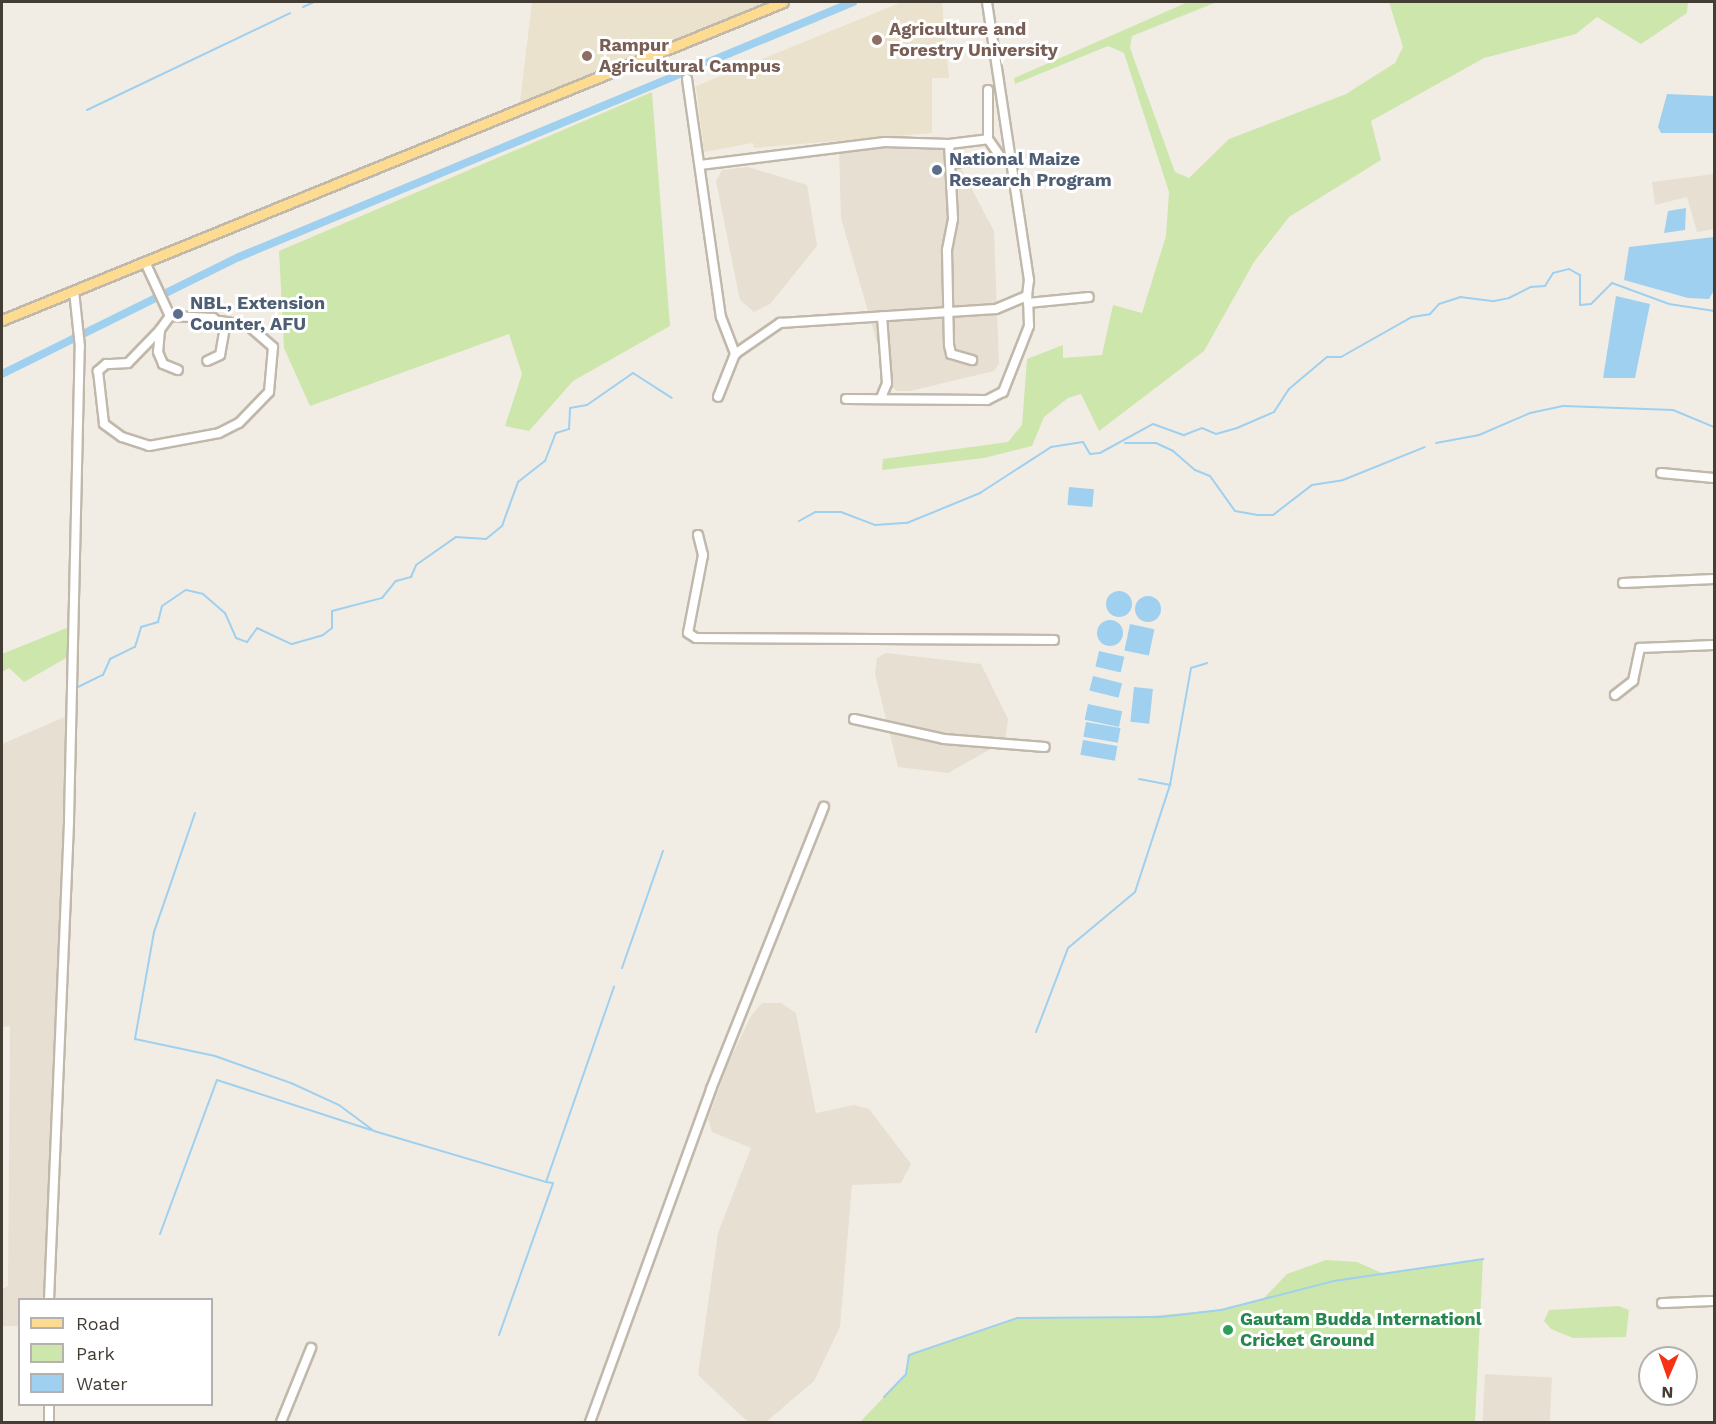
<!DOCTYPE html>
<html>
<head>
<meta charset="utf-8">
<style>
	body { margin:0 }
	#map { position:relative; width:1716px; height:1424px; overflow:hidden; background:#f2ede4; font-family:"Work Sans",sans-serif }
	div>[style] { position:absolute }
	.residential>* { inset:0; background:#e6dfd2; transform-origin:0 0 }
	.education>* { inset:0; background:#ebe2cd }
	.green>* { inset:0; background:#cde6ac }
	.water>* { inset:0; background:#9fd0ef; transform-origin:0 0 }
	.round { border-radius:50% }
	.stream>* { height:2px; margin:-1px; padding:0 1px; transform-origin:1px; border-radius:1px; background:#9fd0ef }
	.canal>* { height:8px; margin:-4px; padding:0 4px; transform-origin:4px; border-radius:4px; background:#9fd0ef }
	.roads { filter:drop-shadow(2px 0 #c0b8aa) drop-shadow(-2px 0 #c0b8aa) drop-shadow(0 2px #c0b8aa) drop-shadow(0 -2px #c0b8aa) }
	.minor>* { height:8px; margin:-4px; padding:0 4px; transform-origin:4px; border-radius:4px; background:#fff }
	.major>* { height:9px; margin:-4.5px; padding:0 4.5px; transform-origin:4.5px; border-radius:4.5px; background:#fddc91 }
	.dots>* { width:16px; height:16px; translate:-50% -50%; box-sizing:border-box; border:3px solid #fff; border-radius:50% }
	span { translate:-50% -50%; white-space:nowrap; text-align:center; line-height:1.15; -webkit-text-stroke:6px #fff; paint-order:stroke }
	.education-label { font-size:18px; color:#785e54; font-weight:700 }
	.left { translate:0 -50%; text-align:left }
	.service-label { font-size:18px; color:#4e5e75; font-weight:700 }
	.leisure-label { font-size:18px; color:#27864d; font-weight:700 }
	.frame { position:absolute; inset:0; border:3px solid #443d34; pointer-events:none }
	.legend { position:absolute; left:18px; top:1298px; width:195px; height:108px; box-sizing:border-box; background:#fff; border:2px solid #b4b1ae; margin:0; padding:8px 10px; list-style:none; font-size:18px; color:#443d34 }
	.legend li { display:flex; align-items:center; gap:12px; height:30px }
	.legend b { width:30px; border:2px solid #b4b1ae }
	.north { position:absolute; left:1638px; top:1346px; width:60px; height:60px; box-sizing:border-box; background:#fff; border:2px solid #b4b1ae; border-radius:50%; rotate:182deg; font-size:16px; font-weight:700; line-height:24px; text-align:center; color:#443d34 }
	.north::after { content:''; display:block; margin:auto; width:21px; height:27px; background:#f83114; clip-path:polygon(50% 0,100% 100%,50% 72%,0 100%) }
</style>
</head>
<body>
<div id="map">
	<div class="residential">
		<i style="clip-path:polygon(849px 144px,950px 148px,994px 231px,999px 364px,994px 371px,910px 391px,897px 391px,889px 384px,841px 218px,839px 152px)"></i>
		<i style="clip-path:polygon(748px 167px,807px 185px,817px 246px,770px 304px,754px 312px,740px 300px,716px 181px,722px 170px)"></i>
		<i style="clip-path:polygon(1714px 174px,1714px 229px,1697px 232px,1687px 197px,1655px 205px,1652px 182px)"></i>
		<i style="clip-path:polygon(886px 653px,981px 664px,1008px 719px,1005px 741px,948px 773px,898px 767px,875px 674px,877px 658px)"></i>
		<i style="clip-path:polygon(67px 716px,47px 1299px,20px 1300px,19px 1326px,2px 1326px,2px 1289px,8px 1286px,10px 1026px,2px 1027px,2px 744px)"></i>
		<i style="clip-path:polygon(762px 1003px,781px 1003px,796px 1013px,816px 1113px,854px 1105px,869px 1109px,911px 1164px,901px 1183px,852px 1185px,840px 1327px,814px 1381px,766px 1422px,748px 1422px,698px 1375px,718px 1233px,751px 1148px,712px 1132px,708px 1119px,727px 1066px,751px 1016px)"></i>
		<i style="left:1485px;top:1374px;width:67px;height:48px;rotate:3deg"></i>
	</div>
	<div class="education">
		<i style="clip-path:polygon(532px 2px,777px 2px,519px 110px)"></i>
		<i style="clip-path:polygon(902px 2px,942px 2px,949px 78px,932px 78px,932px 133px,754px 148px,753px 143px,704px 152px,696px 86px)"></i>
	</div>
	<div class="green">
		<i style="clip-path:polygon(1188px 2px,1217px 2px,1132px 36px,1130px 48px,1175px 172px,1189px 178px,1229px 139px,1346px 94px,1395px 63px,1403px 47px,1389px 2px,1688px 2px,1687px 13px,1641px 44px,1597px 17px,1576px 34px,1484px 58px,1371px 121px,1381px 160px,1289px 217px,1254px 262px,1204px 351px,1099px 431px,1081px 394px,1068px 398px,1044px 417px,1032px 446px,984px 458px,882px 470px,883px 459px,1008px 442px,1022px 425px,1027px 359px,1063px 345px,1063px 358px,1102px 355px,1113px 305px,1142px 313px,1166px 236px,1169px 192px,1124px 53px,1108px 46px,1015px 84px,1014px 78px)"></i>
		<i style="clip-path:polygon(652px 92px,670px 326px,573px 381px,529px 431px,505px 426px,522px 374px,509px 334px,310px 406px,284px 348px,279px 251px)"></i>
		<i style="clip-path:polygon(69px 627px,68px 657px,24px 682px,9px 668px,2px 672px,2px 654px)"></i>
		<i style="clip-path:polygon(1483px 1259px,1475px 1422px,860px 1422px,906px 1374px,909px 1355px,1017px 1318px,1137px 1317px,1221px 1310px,1263px 1299px,1287px 1274px,1326px 1260px,1357px 1262px,1384px 1274px)"></i>
		<i style="clip-path:polygon(1619px 1306px,1629px 1310px,1626px 1337px,1573px 1338px,1551px 1329px,1544px 1321px,1549px 1310px)"></i>
	</div>
	<div class="water">
		<i style="clip-path:polygon(1667px 94px,1714px 96px,1714px 133px,1661px 133px,1658px 127px)"></i>
		<i style="clip-path:polygon(1686px 208px,1685px 230px,1664px 233px,1668px 211px)"></i>
		<i style="clip-path:polygon(1714px 237px,1713px 292px,1709px 299px,1688px 298px,1624px 280px,1629px 247px)"></i>
		<i style="clip-path:polygon(1616px 296px,1650px 304px,1635px 378px,1603px 378px)"></i>
		<i style="left:1069px;top:487px;width:25px;height:18px;rotate:5deg"></i>
		<i class="round" style="left:1106px;top:591px;width:26px;height:26px"></i>
		<i class="round" style="left:1135px;top:596px;width:26px;height:26px"></i>
		<i class="round" style="left:1097px;top:620px;width:26px;height:26px"></i>
		<i style="left:1130px;top:624px;width:25px;height:27px;rotate:12deg"></i>
		<i style="left:1099px;top:651px;width:26px;height:16px;rotate:13deg"></i>
		<i style="left:1093px;top:676px;width:30px;height:15px;rotate:14deg"></i>
		<i style="left:1134px;top:687px;width:19px;height:35px;rotate:6deg"></i>
		<i style="left:1088px;top:704px;width:35px;height:16px;rotate:12deg"></i>
		<i style="left:1086px;top:722px;width:35px;height:15px;rotate:10deg"></i>
		<i style="left:1083px;top:740px;width:35px;height:15px;rotate:10deg"></i>
	</div>
	<div class="stream">
		<i style="left:303px;top:7px;width:12px;rotate:-24deg"></i>
		<i style="left:87px;top:110px;width:225px;rotate:-25.5deg"></i>
		<i style="left:1125px;top:443px;width:31px"></i>
		<i style="left:1156px;top:443px;width:19px;rotate:25deg"></i>
		<i style="left:1173px;top:451px;width:29px;rotate:41deg"></i>
		<i style="left:1195px;top:470px;width:16px;rotate:22deg"></i>
		<i style="left:1210px;top:476px;width:43px;rotate:54.5deg"></i>
		<i style="left:1235px;top:511px;width:23px;rotate:10deg"></i>
		<i style="left:1258px;top:515px;width:15px"></i>
		<i style="left:1273px;top:515px;width:49px;rotate:-37.6deg"></i>
		<i style="left:1312px;top:485px;width:31px;rotate:-9deg"></i>
		<i style="left:1343px;top:480px;width:88px;rotate:-21.9deg"></i>
		<i style="left:1436px;top:443px;width:44px;rotate:-10.5deg"></i>
		<i style="left:1479px;top:435px;width:56px;rotate:-23.3deg"></i>
		<i style="left:1530px;top:413px;width:35px;rotate:-12deg"></i>
		<i style="left:1564px;top:406px;width:109px;rotate:2.1deg"></i>
		<i style="left:1673px;top:410px;width:44px;rotate:22.5deg"></i>
		<i style="left:799px;top:521px;width:18px;rotate:-29deg"></i>
		<i style="left:815px;top:512px;width:26px"></i>
		<i style="left:841px;top:512px;width:36px;rotate:21deg"></i>
		<i style="left:875px;top:525px;width:32px;rotate:-4deg"></i>
		<i style="left:907px;top:523px;width:79px;rotate:-22.3deg"></i>
		<i style="left:980px;top:493px;width:85px;rotate:-32.9deg"></i>
		<i style="left:1051px;top:447px;width:32px;rotate:-9deg"></i>
		<i style="left:1083px;top:442px;width:14px;rotate:60deg"></i>
		<i style="left:1090px;top:454px;width:10px;rotate:-6deg"></i>
		<i style="left:1100px;top:453px;width:60px;rotate:-28.7deg"></i>
		<i style="left:1153px;top:424px;width:33px;rotate:20deg"></i>
		<i style="left:1184px;top:435px;width:19px;rotate:-21deg"></i>
		<i style="left:1202px;top:428px;width:15px;rotate:23deg"></i>
		<i style="left:1216px;top:434px;width:22px;rotate:-16deg"></i>
		<i style="left:1237px;top:428px;width:40px;rotate:-23.4deg"></i>
		<i style="left:1274px;top:412px;width:27px;rotate:-57deg"></i>
		<i style="left:1289px;top:389px;width:50px;rotate:-40.1deg"></i>
		<i style="left:1327px;top:357px;width:14px"></i>
		<i style="left:1341px;top:357px;width:81px;rotate:-29.4deg"></i>
		<i style="left:1412px;top:317px;width:18px;rotate:-9deg"></i>
		<i style="left:1430px;top:314px;width:13px;rotate:-48deg"></i>
		<i style="left:1439px;top:304px;width:22px;rotate:-18deg"></i>
		<i style="left:1460px;top:297px;width:34px;rotate:7deg"></i>
		<i style="left:1494px;top:301px;width:15px;rotate:-11deg"></i>
		<i style="left:1509px;top:298px;width:25px;rotate:-27deg"></i>
		<i style="left:1531px;top:287px;width:14px;rotate:-4deg"></i>
		<i style="left:1545px;top:286px;width:15px;rotate:-58deg"></i>
		<i style="left:1553px;top:273px;width:16px;rotate:-14deg"></i>
		<i style="left:1569px;top:269px;width:13px;rotate:29deg"></i>
		<i style="left:1580px;top:275px;width:30px;rotate:90deg"></i>
		<i style="left:1580px;top:305px;width:11px;rotate:-5deg"></i>
		<i style="left:1591px;top:304px;width:30px;rotate:-45deg"></i>
		<i style="left:1612px;top:283px;width:61px;rotate:20.2deg"></i>
		<i style="left:1669px;top:304px;width:46px;rotate:8.8deg"></i>
		<i style="left:78px;top:687px;width:28px;rotate:-26deg"></i>
		<i style="left:103px;top:675px;width:17px;rotate:-66deg"></i>
		<i style="left:110px;top:659px;width:28px;rotate:-26deg"></i>
		<i style="left:135px;top:647px;width:21px;rotate:-73deg"></i>
		<i style="left:141px;top:627px;width:18px;rotate:-16deg"></i>
		<i style="left:158px;top:622px;width:16px;rotate:-76deg"></i>
		<i style="left:162px;top:606px;width:29px;rotate:-34deg"></i>
		<i style="left:186px;top:590px;width:17px;rotate:13deg"></i>
		<i style="left:203px;top:594px;width:29px;rotate:41deg"></i>
		<i style="left:225px;top:613px;width:27px;rotate:66deg"></i>
		<i style="left:236px;top:638px;width:12px;rotate:20deg"></i>
		<i style="left:247px;top:642px;width:17px;rotate:-54deg"></i>
		<i style="left:257px;top:628px;width:38px;rotate:25deg"></i>
		<i style="left:292px;top:644px;width:32px;rotate:-16deg"></i>
		<i style="left:323px;top:635px;width:11px;rotate:-38deg"></i>
		<i style="left:332px;top:628px;width:17px;rotate:-90deg"></i>
		<i style="left:332px;top:611px;width:52px;rotate:-14.6deg"></i>
		<i style="left:382px;top:598px;width:22px;rotate:-51deg"></i>
		<i style="left:396px;top:581px;width:16px;rotate:-15deg"></i>
		<i style="left:411px;top:577px;width:13px;rotate:-67deg"></i>
		<i style="left:416px;top:565px;width:49px;rotate:-35deg"></i>
		<i style="left:456px;top:537px;width:30px;rotate:4deg"></i>
		<i style="left:486px;top:539px;width:21px;rotate:-39deg"></i>
		<i style="left:502px;top:526px;width:47px;rotate:-70deg"></i>
		<i style="left:518px;top:482px;width:34px;rotate:-38deg"></i>
		<i style="left:545px;top:461px;width:30px;rotate:-69deg"></i>
		<i style="left:556px;top:433px;width:14px;rotate:-17deg"></i>
		<i style="left:569px;top:429px;width:21px;rotate:-87deg"></i>
		<i style="left:570px;top:408px;width:17px;rotate:-10deg"></i>
		<i style="left:587px;top:405px;width:56px;rotate:-34.8deg"></i>
		<i style="left:633px;top:373px;width:46px;rotate:32.7deg"></i>
		<i style="left:1139px;top:779px;width:32px;rotate:11deg"></i>
		<i style="left:195px;top:813px;width:126px;rotate:109deg"></i>
		<i style="left:154px;top:932px;width:109px;rotate:100.1deg"></i>
		<i style="left:135px;top:1039px;width:82px;rotate:12deg"></i>
		<i style="left:215px;top:1056px;width:81px;rotate:19.6deg"></i>
		<i style="left:291px;top:1083px;width:53px;rotate:24.6deg"></i>
		<i style="left:339px;top:1105px;width:44px;rotate:36.6deg"></i>
		<i style="left:374px;top:1131px;width:179px;rotate:16.5deg"></i>
		<i style="left:546px;top:1182px;width:207px;rotate:-70.8deg"></i>
		<i style="left:622px;top:968px;width:124px;rotate:-70.7deg"></i>
		<i style="left:1036px;top:1032px;width:90px;rotate:-69.1deg"></i>
		<i style="left:1068px;top:948px;width:87px;rotate:-39.9deg"></i>
		<i style="left:1135px;top:892px;width:113px;rotate:-71.9deg"></i>
		<i style="left:1170px;top:785px;width:119px;rotate:-79.8deg"></i>
		<i style="left:1191px;top:668px;width:17px;rotate:-17deg"></i>
		<i style="left:160px;top:1234px;width:164px;rotate:-69.7deg"></i>
		<i style="left:217px;top:1080px;width:162px;rotate:18deg"></i>
		<i style="left:499px;top:1335px;width:161px;rotate:-70.4deg"></i>
		<i style="left:553px;top:1183px;width:7px;rotate:-172deg"></i>
		<i style="left:884px;top:1397px;width:32px;rotate:-46deg"></i>
		<i style="left:906px;top:1374px;width:19px;rotate:-81deg"></i>
		<i style="left:909px;top:1355px;width:114px;rotate:-18.9deg"></i>
		<i style="left:1017px;top:1318px;width:144px;rotate:-0.4deg"></i>
		<i style="left:1161px;top:1317px;width:60px;rotate:-6.7deg"></i>
		<i style="left:1221px;top:1310px;width:117px;rotate:-14.4deg"></i>
		<i style="left:1334px;top:1281px;width:151px;rotate:-8.4deg"></i>
	</div>
	<div class="canal">
		<i style="left:2px;top:374px;width:264px;rotate:-26.3deg"></i>
		<i style="left:239px;top:257px;width:665px;rotate:-22.55deg"></i>
	</div>
	<div class="roads">
		<div class="minor">
			<i style="left:687px;top:79px;width:240px;rotate:81.9deg"></i>
			<i style="left:721px;top:317px;width:40px;rotate:69deg"></i>
			<i style="left:735px;top:354px;width:46px;rotate:111.6deg"></i>
			<i style="left:988px;top:90px;width:49px;rotate:90deg"></i>
			<i style="left:988px;top:139px;width:24px;rotate:55deg"></i>
			<i style="left:949px;top:144px;width:39px;rotate:-7deg"></i>
			<i style="left:951px;top:163px;width:55px;rotate:-5.2deg"></i>
			<i style="left:700px;top:165px;width:186px;rotate:-7.1deg"></i>
			<i style="left:885px;top:142px;width:64px;rotate:1.8deg"></i>
			<i style="left:949px;top:144px;width:75px;rotate:86.9deg"></i>
			<i style="left:953px;top:219px;width:32px;rotate:101deg"></i>
			<i style="left:947px;top:250px;width:95px;rotate:88.8deg"></i>
			<i style="left:949px;top:345px;width:9px;rotate:77deg"></i>
			<i style="left:951px;top:354px;width:22px;rotate:16deg"></i>
			<i style="left:145px;top:262px;width:60px;rotate:65.2deg"></i>
			<i style="left:170px;top:316px;width:43px;rotate:2.7deg"></i>
			<i style="left:213px;top:318px;width:15px;rotate:37deg"></i>
			<i style="left:225px;top:327px;width:28px;rotate:100deg"></i>
			<i style="left:220px;top:355px;width:14px;rotate:155deg"></i>
			<i style="left:1027px;top:298px;width:5px;rotate:79deg"></i>
			<i style="left:1028px;top:303px;width:61px;rotate:-5.6deg"></i>
			<i style="left:170px;top:316px;width:17px;rotate:126deg"></i>
			<i style="left:160px;top:330px;width:22px;rotate:95deg"></i>
			<i style="left:158px;top:352px;width:13px;rotate:67deg"></i>
			<i style="left:163px;top:364px;width:16px;rotate:22deg"></i>
			<i style="left:160px;top:330px;width:46px;rotate:134.1deg"></i>
			<i style="left:128px;top:363px;width:22px;rotate:177deg"></i>
			<i style="left:106px;top:364px;width:11px;rotate:139deg"></i>
			<i style="left:98px;top:371px;width:53px;rotate:83.5deg"></i>
			<i style="left:104px;top:424px;width:22px;rotate:36deg"></i>
			<i style="left:122px;top:437px;width:28px;rotate:18deg"></i>
			<i style="left:149px;top:446px;width:71px;rotate:-10.5deg"></i>
			<i style="left:219px;top:433px;width:22px;rotate:-27deg"></i>
			<i style="left:239px;top:423px;width:43px;rotate:-45.9deg"></i>
			<i style="left:269px;top:392px;width:45px;rotate:-84.9deg"></i>
			<i style="left:273px;top:347px;width:32px;rotate:-139deg"></i>
			<i style="left:249px;top:326px;width:29px;rotate:-170deg"></i>
			<i style="left:735px;top:354px;width:55px;rotate:-34.6deg"></i>
			<i style="left:780px;top:323px;width:216px;rotate:-3.7deg"></i>
			<i style="left:996px;top:309px;width:34px;rotate:-23deg"></i>
			<i style="left:1027px;top:296px;width:16px;rotate:-83deg"></i>
			<i style="left:1029px;top:280px;width:281px;rotate:-98.6deg"></i>
			<i style="left:881px;top:398px;width:16px;rotate:-68deg"></i>
			<i style="left:887px;top:383px;width:67px;rotate:-94.3deg"></i>
			<i style="left:846px;top:399px;width:141px;rotate:0.4deg"></i>
			<i style="left:987px;top:400px;width:18px;rotate:-27deg"></i>
			<i style="left:1003px;top:392px;width:71px;rotate:-68.5deg"></i>
			<i style="left:1029px;top:326px;width:23px;rotate:-92deg"></i>
			<i style="left:1661px;top:473px;width:53px;rotate:5.4deg"></i>
			<i style="left:698px;top:535px;width:21px;rotate:76deg"></i>
			<i style="left:703px;top:555px;width:79px;rotate:100.9deg"></i>
			<i style="left:688px;top:633px;width:9px;rotate:32deg"></i>
			<i style="left:696px;top:638px;width:358px;rotate:0.3deg"></i>
			<i style="left:1623px;top:583px;width:91px;rotate:-2.5deg"></i>
			<i style="left:1615px;top:695px;width:23px;rotate:-38deg"></i>
			<i style="left:1633px;top:681px;width:34px;rotate:-78deg"></i>
			<i style="left:1640px;top:648px;width:74px;rotate:-2.3deg"></i>
			<i style="left:854px;top:719px;width:92px;rotate:12.5deg"></i>
			<i style="left:944px;top:739px;width:101px;rotate:4.5deg"></i>
			<i style="left:49px;top:1300px;width:480px;rotate:-87.6deg"></i>
			<i style="left:69px;top:820px;width:473px;rotate:-88.7deg"></i>
			<i style="left:80px;top:347px;width:56px;rotate:-96.1deg"></i>
			<i style="left:1662px;top:1303px;width:52px;rotate:-2.2deg"></i>
			<i style="left:49px;top:1422px;width:18px;rotate:-90deg"></i>
			<i style="left:281px;top:1422px;width:80px;rotate:-67.9deg"></i>
			<i style="left:590px;top:1422px;width:354px;rotate:-70deg"></i>
			<i style="left:711px;top:1089px;width:304px;rotate:-68.2deg"></i>
		</div>
		<div class="major">
			<i style="left:2px;top:320px;width:843px;rotate:-22.15deg"></i>
		</div>
	</div>
	<div class="dots">
		<i style="left:877px;top:40px;background:#8d6e63"></i>
		<i style="left:587px;top:56px;background:#8d6e63"></i>
		<i style="left:937px;top:170px;background:#5c6f8a"></i>
		<i style="left:178px;top:314px;background:#5c6f8a"></i>
		<i style="left:1228px;top:1330px;background:#2e9e5b"></i>
	</div>
	<div class="education-label">
		<span class="left" style="left:889px;top:40px">Agriculture and<br>Forestry University</span>
		<span class="left" style="left:599px;top:56px">Rampur<br>Agricultural Campus</span>
	</div>
	<div class="service-label">
		<span class="left" style="left:949px;top:170px">National Maize<br>Research Program</span>
		<span class="left" style="left:190px;top:314px">NBL, Extension<br>Counter, AFU</span>
	</div>
	<div class="leisure-label">
		<span class="left" style="left:1240px;top:1330px">Gautam Budda Internationl<br>Cricket Ground</span>
	</div>
	<div class="frame"></div>
	<ul class="legend">
	<li><b style="height:8px;background:#fddc91"></b>Road</li>
	<li><b style="height:16px;background:#cde6ac"></b>Park</li>
	<li><b style="height:16px;background:#9fd0ef"></b>Water</li>
	</ul>
	<div class="north">N</div>
</div>
</body>
</html>
